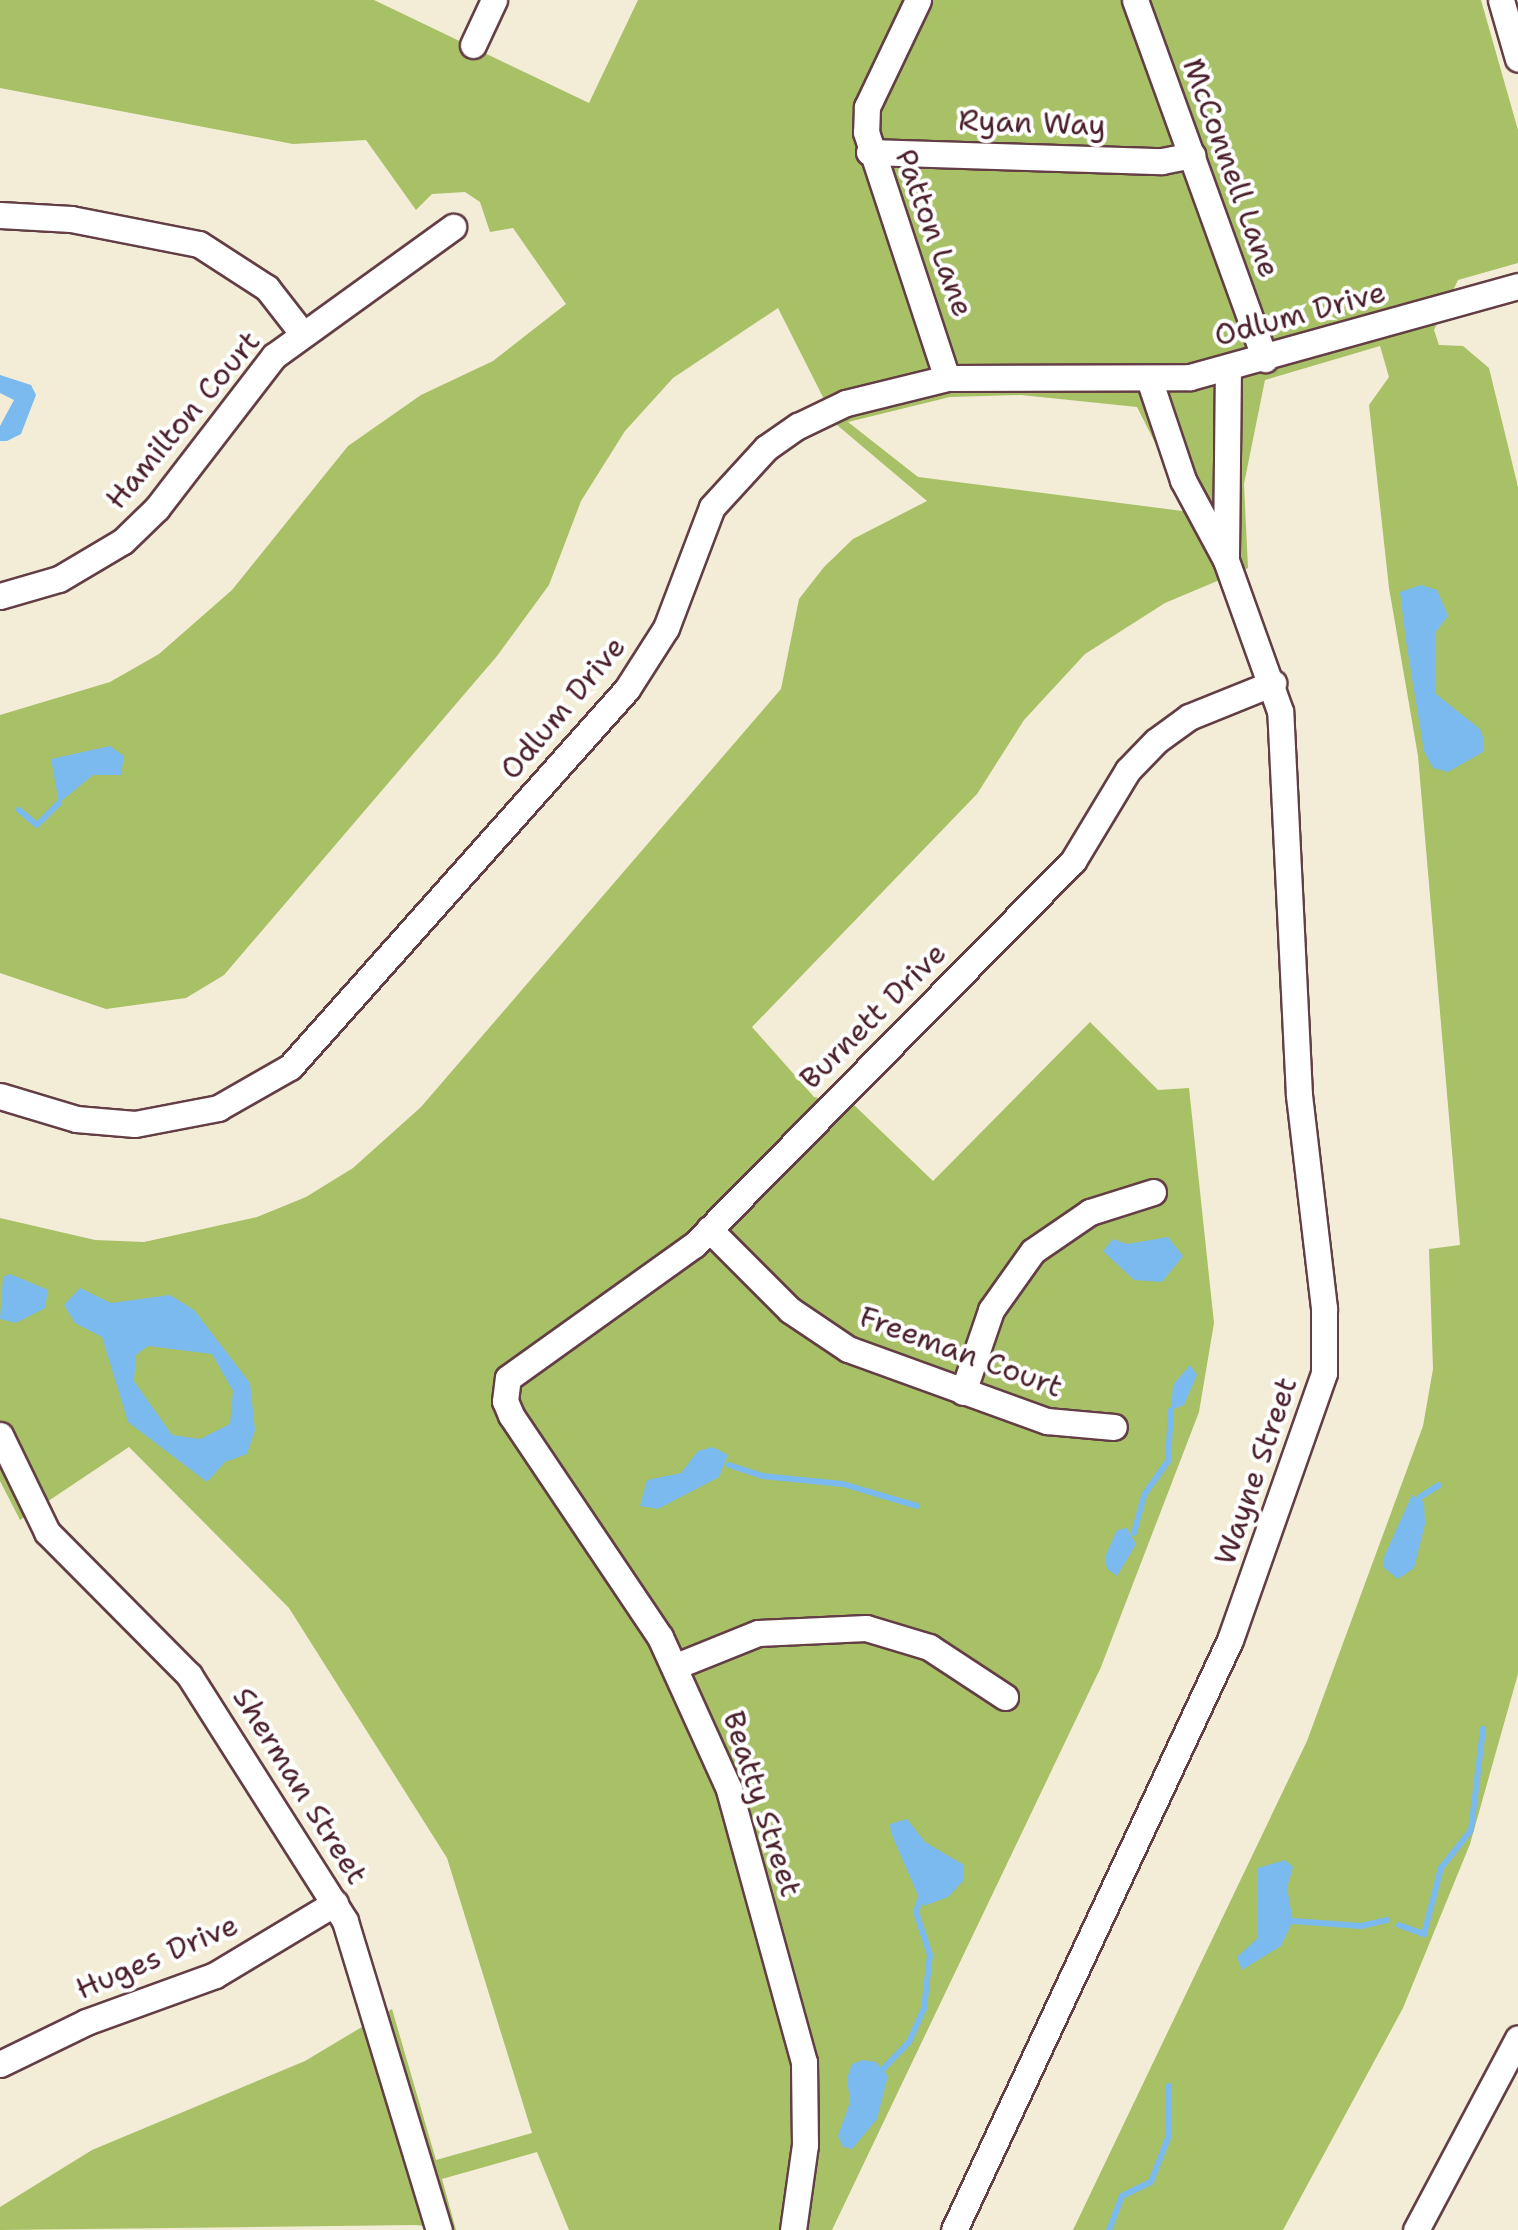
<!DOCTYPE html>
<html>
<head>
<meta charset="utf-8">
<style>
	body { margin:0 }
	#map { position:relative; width:1518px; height:2230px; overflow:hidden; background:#f3edd8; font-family:"Shantell Sans",sans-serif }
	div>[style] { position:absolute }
	.green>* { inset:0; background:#a8c066 }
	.water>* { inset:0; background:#7abaee }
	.stream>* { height:6px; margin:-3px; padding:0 3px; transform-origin:3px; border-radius:3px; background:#7abaee }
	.roads { filter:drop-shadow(2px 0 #633e45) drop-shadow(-2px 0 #633e45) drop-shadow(0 2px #633e45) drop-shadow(0 -2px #633e45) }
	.minor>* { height:25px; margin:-12.5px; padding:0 12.5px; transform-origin:12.5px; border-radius:12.5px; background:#fff }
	span { translate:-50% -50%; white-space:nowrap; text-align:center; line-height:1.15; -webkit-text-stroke:8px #fff; paint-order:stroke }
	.street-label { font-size:30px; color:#4a1f2b }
</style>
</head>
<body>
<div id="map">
	<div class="green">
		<i style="clip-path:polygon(evenodd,0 0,374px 0,589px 103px,638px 0,1481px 0,1518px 130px,1518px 263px,1458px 280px,1434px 330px,1439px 345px,1463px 346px,1489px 368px,1518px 487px,1518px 1674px,1470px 1844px,1403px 2008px,1283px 2230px,1073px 2230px,1307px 1741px,1423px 1426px,1433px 1369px,1429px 1249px,1460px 1245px,1418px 756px,1389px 588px,1369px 405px,1389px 377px,1380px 346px,1265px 380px,1244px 484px,1248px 568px,1165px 603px,1085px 654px,1024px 720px,977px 794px,752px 1027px,814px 1097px,854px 1105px,933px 1181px,1090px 1022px,1158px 1090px,1189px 1088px,1214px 1323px,1199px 1412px,1101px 1667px,832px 2230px,569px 2230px,537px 2152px,442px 2179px,456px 2230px,416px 2225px,0 2230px,0 2207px,92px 2150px,305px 2061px,392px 2009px,436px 2160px,532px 2133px,447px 1858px,289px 1608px,129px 1447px,20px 1520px,0 1481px,0 1218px,95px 1240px,144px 1242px,257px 1217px,306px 1197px,353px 1168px,421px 1107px,781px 689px,799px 599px,824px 567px,853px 539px,927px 501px,837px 425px,778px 308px,673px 378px,625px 431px,581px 501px,549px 585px,497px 656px,224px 975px,186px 998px,106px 1009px,0 973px,0 715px,110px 682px,159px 654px,232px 590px,348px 446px,421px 395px,493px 361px,566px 304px,513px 228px,490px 232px,480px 202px,465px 192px,432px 194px,416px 210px,366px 140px,293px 144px,0 88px,0 0,1021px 395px,1137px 407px,1190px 512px,918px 477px,848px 422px,950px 397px,1021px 395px)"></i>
	</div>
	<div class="water">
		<i style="clip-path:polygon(0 375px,31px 385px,36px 395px,21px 434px,7px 441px,0 441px,0 426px,14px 400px,0 393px)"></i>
		<i style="clip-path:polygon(1421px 585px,1437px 590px,1448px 616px,1435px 633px,1436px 694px,1480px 729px,1484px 740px,1483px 752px,1448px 772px,1433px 768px,1424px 751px,1406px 641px,1400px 592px)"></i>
		<i style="clip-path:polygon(110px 746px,124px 756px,121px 775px,93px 775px,59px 803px,51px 759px)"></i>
		<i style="clip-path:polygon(1168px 1237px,1183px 1256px,1162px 1282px,1134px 1280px,1103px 1251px,1113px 1239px,1127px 1244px)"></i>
		<i style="clip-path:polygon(10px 1274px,48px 1290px,45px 1308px,16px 1323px,0 1319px,3px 1277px)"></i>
		<i style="clip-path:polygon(evenodd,80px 1288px,111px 1303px,170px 1295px,194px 1310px,250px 1383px,255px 1430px,247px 1454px,225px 1462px,207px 1482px,128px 1422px,102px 1337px,75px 1323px,64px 1305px,80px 1288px,148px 1346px,212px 1354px,233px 1391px,230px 1424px,200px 1439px,172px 1435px,134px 1381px,136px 1355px,148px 1346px)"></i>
		<i style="clip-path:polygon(1190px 1365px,1197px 1375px,1190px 1391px,1184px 1405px,1171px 1410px,1173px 1385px)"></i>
		<i style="clip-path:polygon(713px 1447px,728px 1455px,719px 1477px,658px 1509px,640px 1506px,647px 1480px,681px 1473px,698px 1451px)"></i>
		<i style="clip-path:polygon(1412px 1495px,1424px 1502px,1425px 1524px,1414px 1568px,1398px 1579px,1383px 1567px,1384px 1557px)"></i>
		<i style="clip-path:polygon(1127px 1528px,1136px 1544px,1117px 1576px,1107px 1569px,1105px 1557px,1117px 1530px)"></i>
		<i style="clip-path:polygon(907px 1819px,925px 1842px,964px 1865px,963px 1881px,948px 1897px,924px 1906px,920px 1900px,891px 1833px,890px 1824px)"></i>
		<i style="clip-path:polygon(1285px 1860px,1293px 1867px,1287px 1888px,1293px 1921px,1281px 1946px,1242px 1970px,1237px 1957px,1258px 1938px,1258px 1868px)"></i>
		<i style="clip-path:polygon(863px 2060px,876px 2062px,888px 2076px,877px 2119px,852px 2149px,843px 2147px,838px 2136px,850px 2102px,847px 2078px,852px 2064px)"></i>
	</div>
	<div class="stream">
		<i style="left:19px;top:810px;width:23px;rotate:40deg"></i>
		<i style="left:37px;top:825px;width:31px;rotate:-45deg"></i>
		<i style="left:729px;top:1465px;width:35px;rotate:18deg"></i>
		<i style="left:762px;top:1476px;width:81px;rotate:5.6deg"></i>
		<i style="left:843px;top:1484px;width:77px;rotate:16.6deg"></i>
		<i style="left:1420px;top:1497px;width:22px;rotate:-32deg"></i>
		<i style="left:1134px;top:1533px;width:39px;rotate:-75deg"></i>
		<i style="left:1144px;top:1495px;width:42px;rotate:-54.8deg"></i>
		<i style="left:1168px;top:1461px;width:51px;rotate:-86.6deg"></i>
		<i style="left:1293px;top:1921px;width:68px;rotate:4.2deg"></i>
		<i style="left:1361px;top:1926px;width:27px;rotate:-13deg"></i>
		<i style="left:1399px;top:1925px;width:27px;rotate:20deg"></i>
		<i style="left:1424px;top:1934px;width:68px;rotate:-75.6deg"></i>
		<i style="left:1441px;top:1868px;width:48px;rotate:-51.7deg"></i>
		<i style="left:1471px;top:1830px;width:102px;rotate:-83.2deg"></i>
		<i style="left:883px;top:2069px;width:37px;rotate:-46deg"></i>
		<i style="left:909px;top:2042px;width:36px;rotate:-66deg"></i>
		<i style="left:924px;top:2009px;width:54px;rotate:-83.7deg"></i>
		<i style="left:930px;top:1955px;width:45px;rotate:-108deg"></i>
		<i style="left:916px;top:1912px;width:13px;rotate:-72deg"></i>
		<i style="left:1109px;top:2230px;width:36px;rotate:-69deg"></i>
		<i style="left:1122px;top:2196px;width:32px;rotate:-26deg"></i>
		<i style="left:1151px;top:2182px;width:47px;rotate:-68.9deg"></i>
		<i style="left:1168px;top:2138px;width:52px;rotate:-88.9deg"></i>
	</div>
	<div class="roads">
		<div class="minor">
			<i style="left:918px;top:0;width:119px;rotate:115.5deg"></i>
			<i style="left:867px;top:107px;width:25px;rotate:92deg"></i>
			<i style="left:866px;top:132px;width:259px;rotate:71.8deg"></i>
			<i style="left:1135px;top:0;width:382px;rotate:70.1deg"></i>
			<i style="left:1501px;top:0;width:61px;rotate:73.9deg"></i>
			<i style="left:473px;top:45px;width:50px;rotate:-65deg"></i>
			<i style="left:869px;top:152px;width:293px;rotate:1.8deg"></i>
			<i style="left:1162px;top:161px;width:31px;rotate:-11deg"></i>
			<i style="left:0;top:215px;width:71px;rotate:3.2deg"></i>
			<i style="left:71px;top:219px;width:130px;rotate:11.1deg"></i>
			<i style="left:199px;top:244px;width:81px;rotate:32.9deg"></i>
			<i style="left:267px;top:288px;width:57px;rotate:52.1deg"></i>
			<i style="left:1226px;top:555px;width:186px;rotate:-89.4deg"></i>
			<i style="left:0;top:596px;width:61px;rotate:-16.1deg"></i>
			<i style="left:59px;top:579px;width:74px;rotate:-30.7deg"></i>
			<i style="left:123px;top:541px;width:47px;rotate:-44.1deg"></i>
			<i style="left:157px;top:508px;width:192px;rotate:-52.4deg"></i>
			<i style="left:274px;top:356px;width:221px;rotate:-35.8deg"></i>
			<i style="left:0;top:1096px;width:79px;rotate:16.8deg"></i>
			<i style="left:76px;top:1119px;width:59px;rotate:4.8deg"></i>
			<i style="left:135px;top:1124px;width:85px;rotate:-10.9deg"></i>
			<i style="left:218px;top:1108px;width:83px;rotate:-29.7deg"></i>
			<i style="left:290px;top:1067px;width:506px;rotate:-48.28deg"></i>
			<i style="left:627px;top:689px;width:72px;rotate:-57.4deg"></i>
			<i style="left:666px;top:628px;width:129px;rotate:-69.2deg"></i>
			<i style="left:712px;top:507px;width:80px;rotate:-47.5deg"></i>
			<i style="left:766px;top:448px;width:39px;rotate:-35deg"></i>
			<i style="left:798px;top:426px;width:53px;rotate:-25.6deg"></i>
			<i style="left:846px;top:403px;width:104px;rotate:-13.9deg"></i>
			<i style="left:947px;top:378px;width:243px;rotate:-0.2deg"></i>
			<i style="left:1190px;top:377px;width:340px;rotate:-15.5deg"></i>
			<i style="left:709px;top:1229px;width:115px;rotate:45deg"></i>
			<i style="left:790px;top:1310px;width:70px;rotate:33.9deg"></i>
			<i style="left:848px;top:1349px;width:212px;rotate:19.9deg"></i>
			<i style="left:1047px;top:1421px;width:67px;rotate:5.1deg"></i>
			<i style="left:963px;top:1392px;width:87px;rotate:-71.1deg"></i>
			<i style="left:991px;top:1310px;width:72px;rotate:-54.6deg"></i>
			<i style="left:1033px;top:1251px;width:69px;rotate:-34.4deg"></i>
			<i style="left:1090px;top:1212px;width:66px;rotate:-17.6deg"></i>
			<i style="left:0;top:1435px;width:108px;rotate:64.1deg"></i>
			<i style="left:47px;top:1532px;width:202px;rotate:45.2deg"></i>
			<i style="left:189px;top:1675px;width:291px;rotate:57.6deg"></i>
			<i style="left:345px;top:1921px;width:323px;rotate:73.1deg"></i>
			<i style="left:676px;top:1666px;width:88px;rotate:-21.9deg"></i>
			<i style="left:758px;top:1633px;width:108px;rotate:-2.7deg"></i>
			<i style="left:866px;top:1628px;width:66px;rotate:16.8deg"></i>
			<i style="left:929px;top:1647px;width:91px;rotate:33.3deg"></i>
			<i style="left:0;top:2064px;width:96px;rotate:-26deg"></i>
			<i style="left:86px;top:2022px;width:137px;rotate:-20deg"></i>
			<i style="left:215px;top:1975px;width:140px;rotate:-31deg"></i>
			<i style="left:793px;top:2230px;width:86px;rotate:-82deg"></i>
			<i style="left:805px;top:2145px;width:83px;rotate:-90.7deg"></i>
			<i style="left:804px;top:2062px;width:283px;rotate:-105.4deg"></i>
			<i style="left:729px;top:1789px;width:167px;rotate:-114.4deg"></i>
			<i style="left:660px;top:1637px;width:267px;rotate:-123.9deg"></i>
			<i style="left:511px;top:1415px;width:15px;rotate:-113deg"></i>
			<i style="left:505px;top:1401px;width:23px;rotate:-83deg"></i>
			<i style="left:508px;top:1378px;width:229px;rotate:-35.6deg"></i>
			<i style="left:694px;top:1245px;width:540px;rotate:-45.38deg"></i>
			<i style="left:1073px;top:861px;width:106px;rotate:-58.9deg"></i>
			<i style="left:1128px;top:770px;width:40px;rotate:-46deg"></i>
			<i style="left:1156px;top:741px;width:41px;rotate:-36deg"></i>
			<i style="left:1189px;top:717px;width:91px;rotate:-22deg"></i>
			<i style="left:954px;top:2230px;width:651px;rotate:-64.93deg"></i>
			<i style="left:1230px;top:1640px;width:283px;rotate:-70.6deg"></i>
			<i style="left:1324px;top:1373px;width:65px;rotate:-90deg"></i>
			<i style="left:1324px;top:1308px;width:214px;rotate:-96.7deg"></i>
			<i style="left:1299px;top:1095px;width:384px;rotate:-92.8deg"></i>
			<i style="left:1280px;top:711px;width:160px;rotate:-109.7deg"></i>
			<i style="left:1226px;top:560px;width:91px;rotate:-118.3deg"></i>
			<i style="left:1183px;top:480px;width:103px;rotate:-108.6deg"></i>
			<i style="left:1416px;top:2230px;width:217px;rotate:-62deg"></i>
		</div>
	</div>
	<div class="street-label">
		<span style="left:1032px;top:123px;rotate:2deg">Ryan Way</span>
		<span style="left:1231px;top:168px;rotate:70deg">McConnell Lane</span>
		<span style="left:934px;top:233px;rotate:70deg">Patton Lane</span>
		<span style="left:1300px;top:314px;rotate:-15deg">Odlum Drive</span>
		<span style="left:183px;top:420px;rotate:-50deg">Hamilton Court</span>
		<span style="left:563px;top:708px;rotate:-50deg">Odlum Drive</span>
		<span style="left:873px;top:1016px;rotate:-45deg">Burnett Drive</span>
		<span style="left:961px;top:1352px;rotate:20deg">Freeman Court</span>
		<span style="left:1256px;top:1471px;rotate:-71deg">Wayne Street</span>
		<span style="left:300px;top:1786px;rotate:58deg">Sherman Street</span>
		<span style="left:762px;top:1804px;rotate:72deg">Beatty Street</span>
		<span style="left:157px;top:1957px;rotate:-23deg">Huges Drive</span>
	</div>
</div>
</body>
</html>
